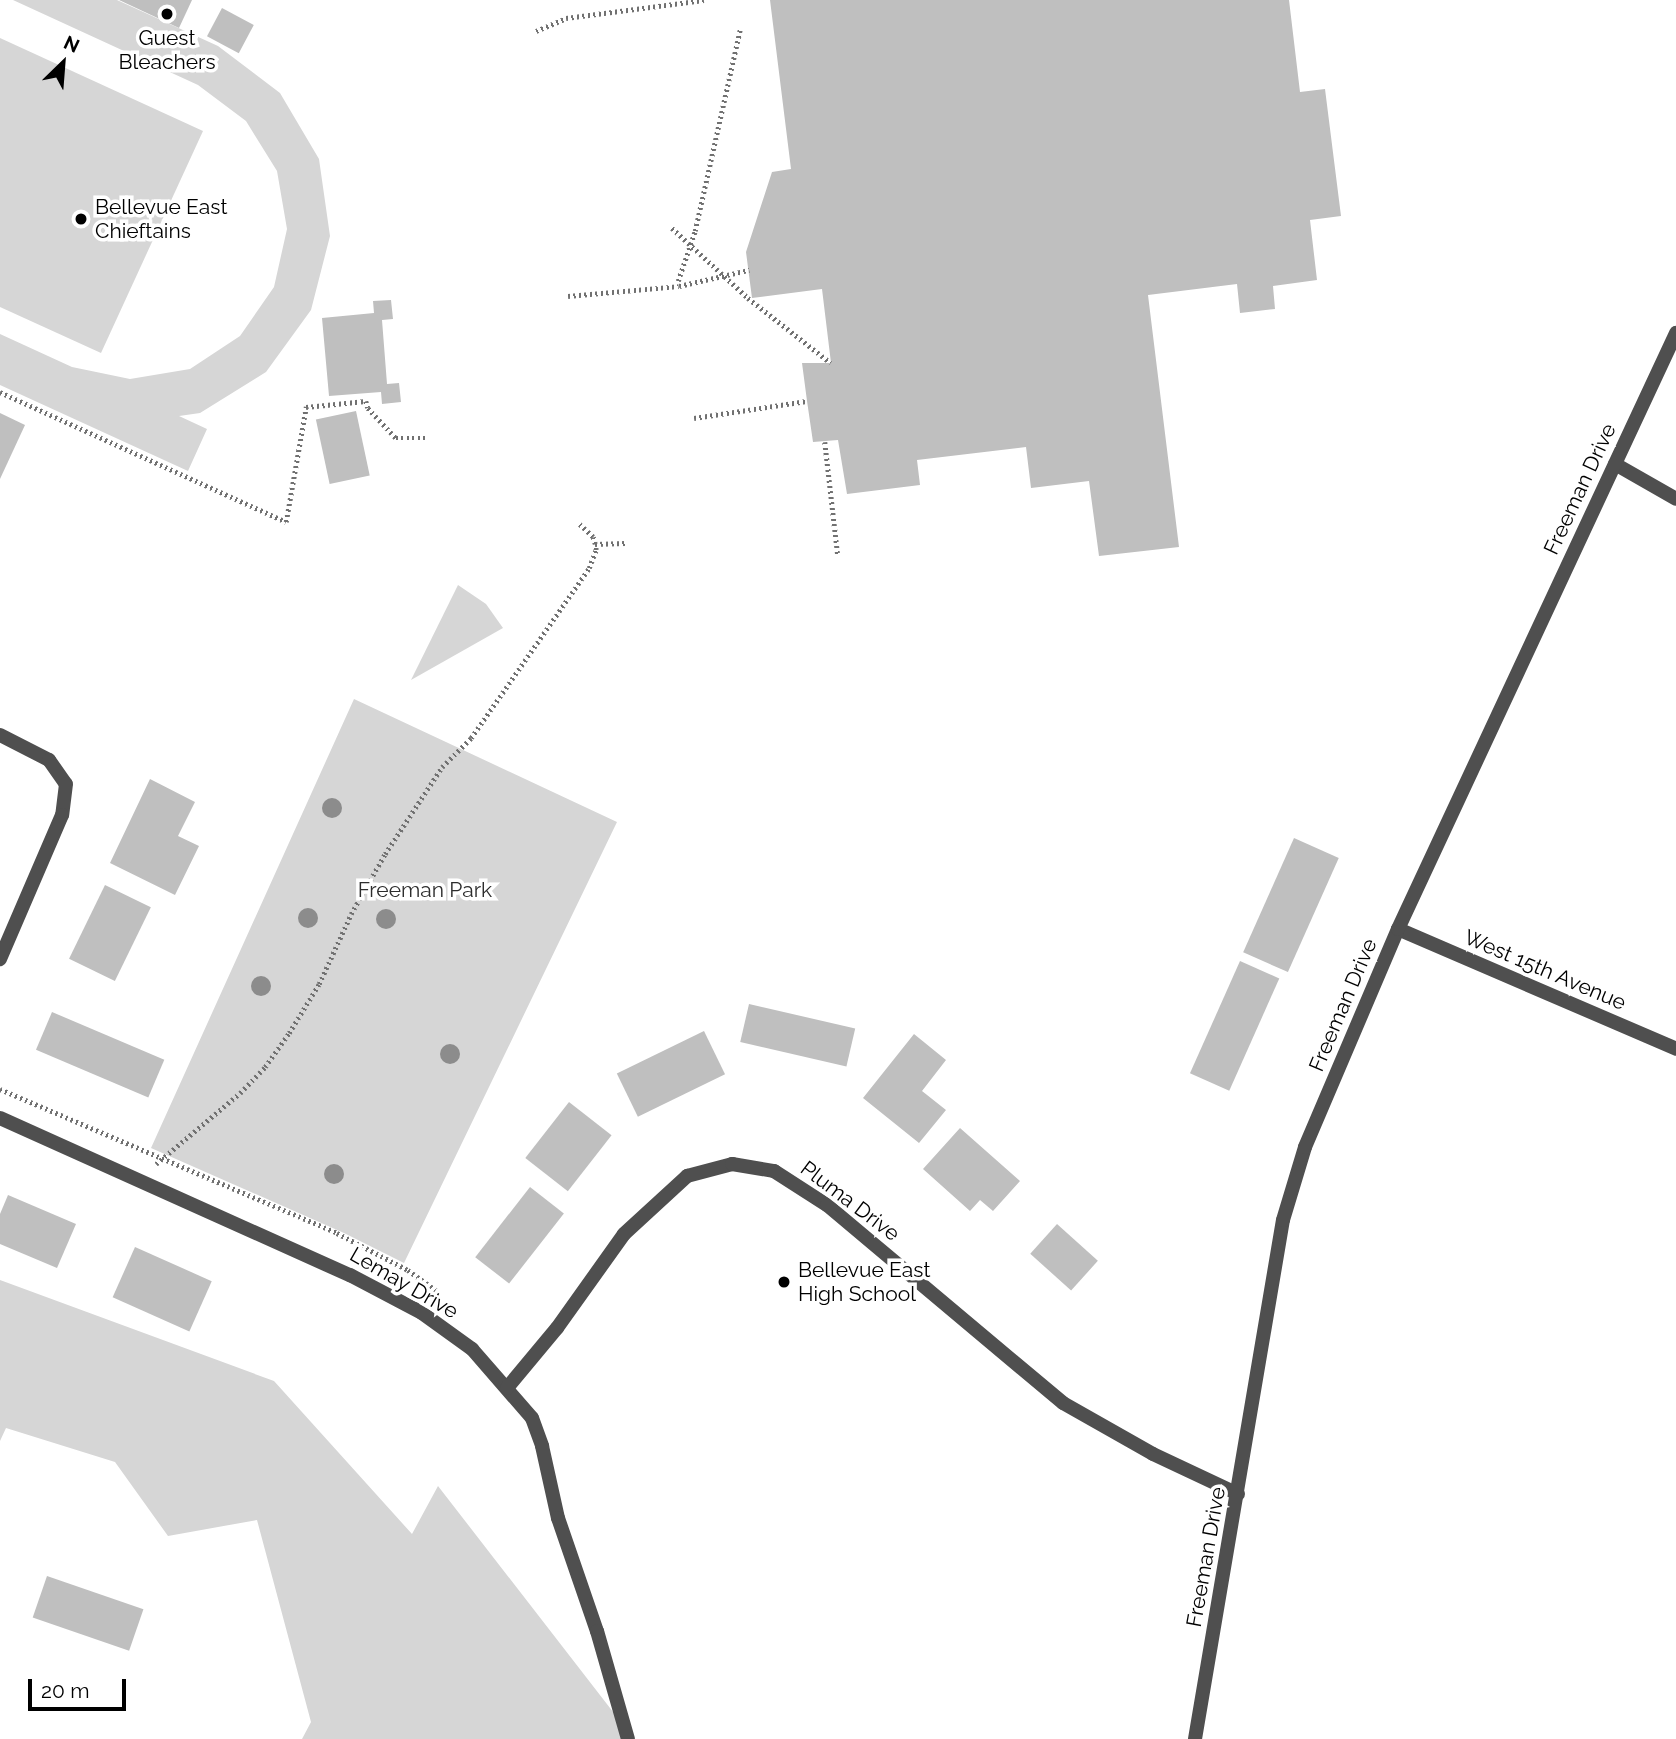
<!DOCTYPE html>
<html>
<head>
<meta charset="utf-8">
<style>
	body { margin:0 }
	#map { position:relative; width:1676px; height:1739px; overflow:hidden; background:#fff; font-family:Raleway,sans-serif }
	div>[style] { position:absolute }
	.green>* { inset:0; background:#d6d6d6 }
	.building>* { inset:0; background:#bfbfbf; transform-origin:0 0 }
	.path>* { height:4.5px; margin-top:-2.25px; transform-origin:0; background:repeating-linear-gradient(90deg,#717171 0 2px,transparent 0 5.5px) }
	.minor>* { height:14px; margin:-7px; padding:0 7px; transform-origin:7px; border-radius:7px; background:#4f4f4f }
	.tertiary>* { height:14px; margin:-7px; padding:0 7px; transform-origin:7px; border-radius:7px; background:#4f4f4f }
	.trees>* { width:20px; height:20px; margin:-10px; border-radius:50%; background:#8c8c8c }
	.dots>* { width:19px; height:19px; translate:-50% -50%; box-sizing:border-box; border:4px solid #fff; border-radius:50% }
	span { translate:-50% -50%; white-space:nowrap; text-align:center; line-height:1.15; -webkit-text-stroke:7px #fff; paint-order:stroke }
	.poi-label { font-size:21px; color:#000 }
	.left { translate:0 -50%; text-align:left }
	.street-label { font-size:21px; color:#000 }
	.park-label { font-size:21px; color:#2d2d2d }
	.north { position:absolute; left:28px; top:28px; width:70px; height:70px; -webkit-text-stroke:5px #fff; paint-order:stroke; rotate:25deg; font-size:19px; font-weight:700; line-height:28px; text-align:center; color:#000 }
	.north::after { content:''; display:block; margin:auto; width:24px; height:32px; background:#000; clip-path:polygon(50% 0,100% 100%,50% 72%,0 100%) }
	.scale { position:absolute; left:28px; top:1679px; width:98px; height:32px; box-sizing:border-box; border:4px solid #000; border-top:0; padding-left:9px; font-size:21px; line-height:24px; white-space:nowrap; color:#000; -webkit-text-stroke:5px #fff; paint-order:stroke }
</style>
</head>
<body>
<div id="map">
	<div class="green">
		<i style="clip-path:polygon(13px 0,117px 0,218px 46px,280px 93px,319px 159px,330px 236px,311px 310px,266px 372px,200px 413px,179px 416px,207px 429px,188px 471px,0 385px,0 334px,72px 367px,130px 379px,190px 369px,240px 336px,274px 287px,287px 229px,277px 171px,246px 121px,198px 85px)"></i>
		<i style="clip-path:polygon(0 38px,203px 131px,101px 353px,0 307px)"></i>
		<i style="clip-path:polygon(458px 585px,486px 604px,503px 628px,411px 680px)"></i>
		<i style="clip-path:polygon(354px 699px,617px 822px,404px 1263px,344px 1233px,151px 1148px)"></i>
		<i style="clip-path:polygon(0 1280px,274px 1381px,412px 1534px,438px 1486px,634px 1739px,302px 1739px,311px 1722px,257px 1520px,168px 1536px,115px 1462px,6px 1428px,0 1441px)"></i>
	</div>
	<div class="building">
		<i style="clip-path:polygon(119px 0,192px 0,179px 28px)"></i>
		<i style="clip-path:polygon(770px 0,1289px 0,1300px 92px,1325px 89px,1341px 216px,1310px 220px,1317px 280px,1273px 286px,1275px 309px,1240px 313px,1237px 284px,1148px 295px,1179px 547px,1099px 556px,1089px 481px,1031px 488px,1026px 447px,917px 460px,920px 485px,847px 494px,838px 440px,813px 442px,807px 401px,802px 363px,831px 363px,822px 289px,752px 298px,746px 252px,772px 172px,791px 169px)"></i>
		<i style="left:222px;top:8px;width:36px;height:32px;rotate:28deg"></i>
		<i style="clip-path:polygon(391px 300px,393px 319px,382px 320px,387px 384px,399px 383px,401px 402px,382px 404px,381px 392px,329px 396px,322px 318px,374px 313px,373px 301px)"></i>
		<i style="left:356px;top:411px;width:66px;height:41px;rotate:78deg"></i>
		<i style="clip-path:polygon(0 413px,25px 425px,0 479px)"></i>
		<i style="clip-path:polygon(150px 779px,195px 802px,178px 836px,199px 846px,175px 895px,110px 863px)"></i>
		<i style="left:1294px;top:838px;width:49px;height:125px;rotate:24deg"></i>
		<i style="left:105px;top:885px;width:51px;height:82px;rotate:26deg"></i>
		<i style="left:1240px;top:961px;width:43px;height:123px;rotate:24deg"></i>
		<i style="left:749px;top:1004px;width:109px;height:39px;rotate:13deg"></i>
		<i style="left:52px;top:1012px;width:122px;height:41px;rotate:23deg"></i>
		<i style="left:704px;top:1031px;width:48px;height:97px;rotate:64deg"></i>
		<i style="clip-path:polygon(914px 1034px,946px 1060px,922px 1091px,946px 1110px,919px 1143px,863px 1098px)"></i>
		<i style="left:569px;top:1102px;width:54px;height:71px;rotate:38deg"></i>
		<i style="clip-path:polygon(960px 1128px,1020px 1181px,993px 1211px,980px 1200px,970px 1211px,923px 1169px)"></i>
		<i style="left:530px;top:1187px;width:43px;height:89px;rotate:38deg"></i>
		<i style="clip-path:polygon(8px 1195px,76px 1224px,57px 1268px,0 1244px,0 1214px)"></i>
		<i style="left:1057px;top:1224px;width:55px;height:40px;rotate:42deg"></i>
		<i style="left:135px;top:1247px;width:84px;height:55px;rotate:24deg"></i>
		<i style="left:47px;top:1576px;width:102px;height:44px;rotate:19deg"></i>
	</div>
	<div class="path">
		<i style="left:536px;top:31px;width:33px;rotate:-23deg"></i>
		<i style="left:566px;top:18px;width:139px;rotate:-7.4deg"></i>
		<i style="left:672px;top:228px;width:103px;rotate:42.6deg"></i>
		<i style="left:748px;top:298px;width:105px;rotate:38.1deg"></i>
		<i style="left:678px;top:281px;width:53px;rotate:-71.2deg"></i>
		<i style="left:695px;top:231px;width:206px;rotate:-77.4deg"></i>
		<i style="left:568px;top:296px;width:111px;rotate:-5.1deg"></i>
		<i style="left:679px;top:286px;width:72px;rotate:-12.9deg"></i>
		<i style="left:0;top:392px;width:314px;rotate:24.4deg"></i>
		<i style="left:286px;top:522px;width:117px;rotate:-80.1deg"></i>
		<i style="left:306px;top:407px;width:60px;rotate:-5.7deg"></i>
		<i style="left:366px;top:401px;width:7px;rotate:74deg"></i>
		<i style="left:368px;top:408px;width:41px;rotate:47deg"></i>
		<i style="left:396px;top:438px;width:29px"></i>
		<i style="left:694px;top:418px;width:114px;rotate:-8.6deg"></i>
		<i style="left:825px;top:442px;width:115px;rotate:83.5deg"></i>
		<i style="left:595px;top:544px;width:30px;rotate:-2deg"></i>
		<i style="left:0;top:1089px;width:366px;rotate:23.1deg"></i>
		<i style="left:337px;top:1233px;width:80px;rotate:27.5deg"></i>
		<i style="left:408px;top:1270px;width:36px;rotate:36deg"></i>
		<i style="left:156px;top:1164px;width:110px;rotate:-40.2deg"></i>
		<i style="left:240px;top:1093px;width:36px;rotate:-46deg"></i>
		<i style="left:265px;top:1067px;width:42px;rotate:-54.8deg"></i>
		<i style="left:289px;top:1033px;width:57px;rotate:-58.5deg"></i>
		<i style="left:319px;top:984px;width:77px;rotate:-65.4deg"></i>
		<i style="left:351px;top:914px;width:69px;rotate:-60.5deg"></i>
		<i style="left:385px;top:854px;width:104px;rotate:-56.8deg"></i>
		<i style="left:442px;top:767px;width:41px;rotate:-45deg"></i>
		<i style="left:471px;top:738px;width:207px;rotate:-55.2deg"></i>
		<i style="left:589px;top:568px;width:19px;rotate:-69deg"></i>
		<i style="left:596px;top:550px;width:6px;rotate:-99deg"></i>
		<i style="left:595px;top:544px;width:7px;rotate:-106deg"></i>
		<i style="left:593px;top:537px;width:21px;rotate:-137deg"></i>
	</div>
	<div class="minor">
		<i style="left:1615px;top:464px;width:70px;rotate:29.8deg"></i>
		<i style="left:0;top:735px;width:55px;rotate:27deg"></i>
		<i style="left:49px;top:760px;width:29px;rotate:55deg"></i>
		<i style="left:66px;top:784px;width:31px;rotate:97deg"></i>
		<i style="left:62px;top:815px;width:157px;rotate:113.3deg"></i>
		<i style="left:1398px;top:929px;width:303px;rotate:23.3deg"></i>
		<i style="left:0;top:1118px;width:384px;rotate:24.2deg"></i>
		<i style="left:350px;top:1275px;width:81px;rotate:27.8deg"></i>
		<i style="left:422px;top:1313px;width:62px;rotate:35.8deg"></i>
		<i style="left:472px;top:1349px;width:91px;rotate:49deg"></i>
		<i style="left:532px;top:1418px;width:30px;rotate:70deg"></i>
		<i style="left:542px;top:1446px;width:74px;rotate:77.5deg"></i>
		<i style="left:558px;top:1518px;width:120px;rotate:71deg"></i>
		<i style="left:597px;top:1631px;width:112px;rotate:74deg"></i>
		<i style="left:507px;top:1388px;width:78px;rotate:-50.2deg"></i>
		<i style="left:557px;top:1328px;width:115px;rotate:-54.5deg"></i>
		<i style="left:624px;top:1234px;width:86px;rotate:-42.6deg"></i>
		<i style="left:687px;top:1176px;width:47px;rotate:-14.9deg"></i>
		<i style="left:732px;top:1164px;width:43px;rotate:9.5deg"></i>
		<i style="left:774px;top:1171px;width:63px;rotate:32.7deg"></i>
		<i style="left:827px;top:1205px;width:308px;rotate:40deg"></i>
		<i style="left:1063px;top:1403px;width:103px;rotate:29.5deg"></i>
		<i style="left:1153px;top:1454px;width:94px;rotate:25.2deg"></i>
	</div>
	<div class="tertiary">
		<i style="left:1195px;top:1739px;width:526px;rotate:-80.38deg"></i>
		<i style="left:1283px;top:1220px;width:76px;rotate:-73.2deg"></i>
		<i style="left:1305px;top:1147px;width:237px;rotate:-66.9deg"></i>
		<i style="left:1398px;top:929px;width:658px;rotate:-64.99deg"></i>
	</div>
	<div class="trees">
		<i style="left:332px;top:808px"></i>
		<i style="left:308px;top:918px"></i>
		<i style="left:386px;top:919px"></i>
		<i style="left:261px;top:986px"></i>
		<i style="left:450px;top:1054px"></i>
		<i style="left:334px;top:1174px"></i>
	</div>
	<div class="dots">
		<i style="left:167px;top:14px;background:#000"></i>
		<i style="left:81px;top:219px;background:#000"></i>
		<i style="left:784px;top:1282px;background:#000"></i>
	</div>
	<div class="poi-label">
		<span style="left:167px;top:50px">Guest<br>Bleachers</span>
		<span class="left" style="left:95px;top:219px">Bellevue East<br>Chieftains</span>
		<span class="left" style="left:798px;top:1282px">Bellevue East<br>High School</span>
	</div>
	<div class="street-label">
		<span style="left:1580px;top:489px;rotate:-65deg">Freeman Drive</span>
		<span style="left:1545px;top:970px;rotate:23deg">West 15th Avenue</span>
		<span style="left:1343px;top:1005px;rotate:-67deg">Freeman Drive</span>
		<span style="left:850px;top:1201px;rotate:37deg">Pluma Drive</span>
		<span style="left:404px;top:1283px;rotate:30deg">Lemay Drive</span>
		<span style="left:1206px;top:1557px;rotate:-80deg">Freeman Drive</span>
	</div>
	<div class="park-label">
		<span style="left:425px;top:890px">Freeman Park</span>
	</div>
	<div class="north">N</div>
	<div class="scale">20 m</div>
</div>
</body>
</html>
